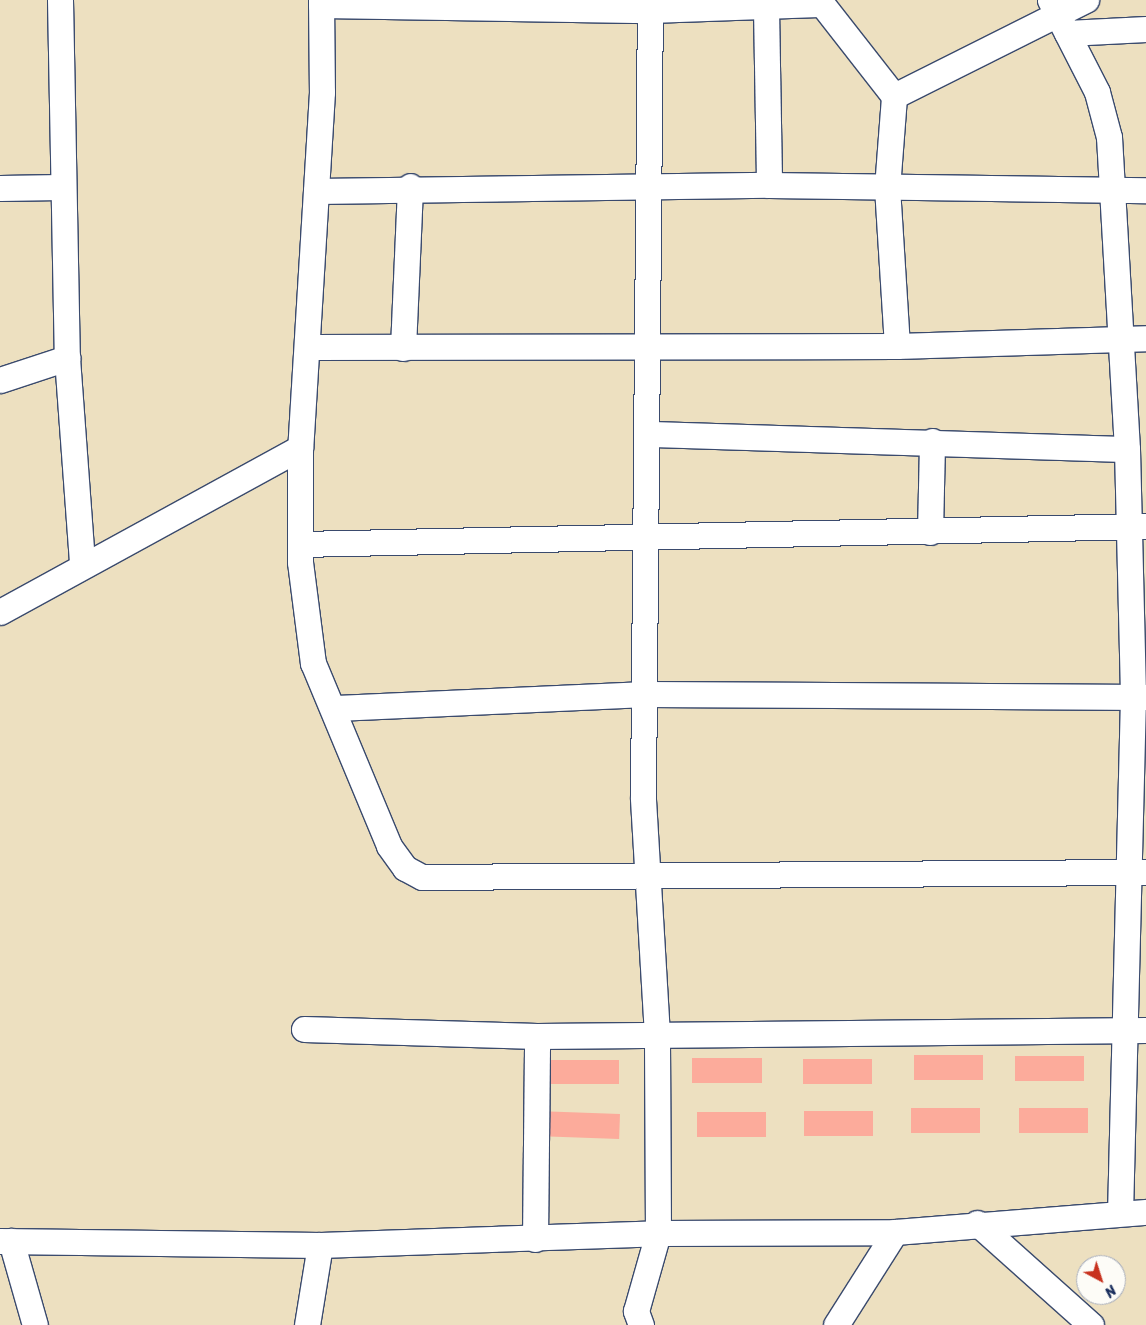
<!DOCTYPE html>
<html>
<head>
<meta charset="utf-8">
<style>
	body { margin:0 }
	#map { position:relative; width:1146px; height:1325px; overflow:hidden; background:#ede0c0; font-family:Sriracha,sans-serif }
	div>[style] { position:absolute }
	.building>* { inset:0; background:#fcab9b; transform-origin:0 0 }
	.roads { filter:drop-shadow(1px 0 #3a4a6d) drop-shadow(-1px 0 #3a4a6d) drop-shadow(0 1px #3a4a6d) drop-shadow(0 -1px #3a4a6d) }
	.minor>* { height:25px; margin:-12.5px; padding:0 12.5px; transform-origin:12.5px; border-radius:12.5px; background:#fff }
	span { translate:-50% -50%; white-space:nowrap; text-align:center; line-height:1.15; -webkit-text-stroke:4px #fdfcf7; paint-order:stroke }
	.north { position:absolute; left:1076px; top:1255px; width:50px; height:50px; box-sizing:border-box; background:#fdfcf7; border:1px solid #a3aaba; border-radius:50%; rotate:140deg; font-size:14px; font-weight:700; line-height:20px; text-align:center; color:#1b2f5e }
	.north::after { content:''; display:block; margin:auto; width:18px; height:22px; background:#c8321e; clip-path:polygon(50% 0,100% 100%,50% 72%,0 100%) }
</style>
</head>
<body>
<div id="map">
	<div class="building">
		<i style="left:914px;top:1055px;width:69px;height:25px"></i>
		<i style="left:1015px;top:1056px;width:69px;height:25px"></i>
		<i style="left:692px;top:1058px;width:70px;height:25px"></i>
		<i style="left:803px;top:1059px;width:69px;height:25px"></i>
		<i style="left:619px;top:1060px;width:24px;height:70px;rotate:90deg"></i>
		<i style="left:980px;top:1108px;width:25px;height:69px;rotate:90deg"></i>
		<i style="left:1088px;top:1108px;width:25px;height:69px;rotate:90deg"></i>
		<i style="left:873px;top:1111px;width:25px;height:69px;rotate:90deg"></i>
		<i style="left:697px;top:1112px;width:69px;height:25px"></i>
		<i style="left:620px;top:1114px;width:25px;height:70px;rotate:92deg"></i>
	</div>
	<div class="roads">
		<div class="minor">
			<i style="left:60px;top:0;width:358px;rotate:88.9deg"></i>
			<i style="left:67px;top:358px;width:207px;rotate:85.8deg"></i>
			<i style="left:321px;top:0;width:92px;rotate:89.4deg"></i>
			<i style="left:322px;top:92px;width:357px;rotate:93.5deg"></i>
			<i style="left:300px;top:448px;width:114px;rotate:90deg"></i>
			<i style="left:300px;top:562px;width:102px;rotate:82.7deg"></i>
			<i style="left:313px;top:663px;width:198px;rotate:67.4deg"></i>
			<i style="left:389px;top:846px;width:27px;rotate:54deg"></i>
			<i style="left:405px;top:868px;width:19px;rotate:28deg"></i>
			<i style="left:422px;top:877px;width:724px;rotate:-0.4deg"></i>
			<i style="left:1050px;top:0;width:103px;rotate:62.9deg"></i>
			<i style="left:1097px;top:92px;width:47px;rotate:75.1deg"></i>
			<i style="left:1109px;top:137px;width:313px;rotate:86.7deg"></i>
			<i style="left:1127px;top:449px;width:248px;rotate:88.6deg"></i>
			<i style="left:1133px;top:697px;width:516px;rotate:91.44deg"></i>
			<i style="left:321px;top:5px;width:329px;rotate:0.9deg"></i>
			<i style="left:650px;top:10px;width:172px;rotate:-2deg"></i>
			<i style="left:822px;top:4px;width:117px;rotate:52deg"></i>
			<i style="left:766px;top:8px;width:177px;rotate:89deg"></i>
			<i style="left:1067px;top:33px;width:79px;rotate:-2.9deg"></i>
			<i style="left:0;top:188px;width:61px;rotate:-0.9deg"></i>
			<i style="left:316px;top:191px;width:453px;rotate:-0.8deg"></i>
			<i style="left:769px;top:185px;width:377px;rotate:0.8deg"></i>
			<i style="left:897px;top:346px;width:158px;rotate:-93.6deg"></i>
			<i style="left:887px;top:188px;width:92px;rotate:-85.6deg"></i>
			<i style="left:894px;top:96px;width:215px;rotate:-26.6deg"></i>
			<i style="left:307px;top:347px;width:590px;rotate:-0.1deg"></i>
			<i style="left:897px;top:346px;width:249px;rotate:-1.8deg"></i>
			<i style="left:403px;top:348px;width:162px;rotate:-87.5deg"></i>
			<i style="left:0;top:380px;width:71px;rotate:-18.2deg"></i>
			<i style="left:649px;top:434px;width:478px;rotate:1.8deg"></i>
			<i style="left:930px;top:532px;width:91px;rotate:-88.7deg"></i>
			<i style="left:300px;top:544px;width:846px;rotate:-1.22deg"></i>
			<i style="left:0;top:612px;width:342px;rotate:-28.7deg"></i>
			<i style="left:336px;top:708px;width:310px;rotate:-2.6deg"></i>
			<i style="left:646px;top:694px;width:500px;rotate:0.34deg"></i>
			<i style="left:304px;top:1029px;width:233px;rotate:1.7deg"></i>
			<i style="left:537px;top:1036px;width:609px;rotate:-0.56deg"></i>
			<i style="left:977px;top:1223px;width:153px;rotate:41.8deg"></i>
			<i style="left:535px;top:1239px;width:203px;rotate:-89.4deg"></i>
			<i style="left:0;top:1241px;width:320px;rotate:0.7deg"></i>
			<i style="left:320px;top:1245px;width:338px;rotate:-2deg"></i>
			<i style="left:658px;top:1233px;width:237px;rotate:-0.2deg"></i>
			<i style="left:895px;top:1232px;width:252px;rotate:-4.6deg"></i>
			<i style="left:11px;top:1241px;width:87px;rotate:74.1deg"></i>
			<i style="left:307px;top:1325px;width:81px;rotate:-80.8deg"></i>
			<i style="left:641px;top:1325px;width:15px;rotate:-110deg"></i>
			<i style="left:636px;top:1311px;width:81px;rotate:-74.2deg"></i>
			<i style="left:658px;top:1233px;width:198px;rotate:-90.3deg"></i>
			<i style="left:657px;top:1035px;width:238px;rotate:-93.4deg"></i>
			<i style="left:643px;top:797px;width:797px;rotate:-89.5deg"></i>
			<i style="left:836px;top:1325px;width:110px;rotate:-57.6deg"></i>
		</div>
	</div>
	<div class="north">N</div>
</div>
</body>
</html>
